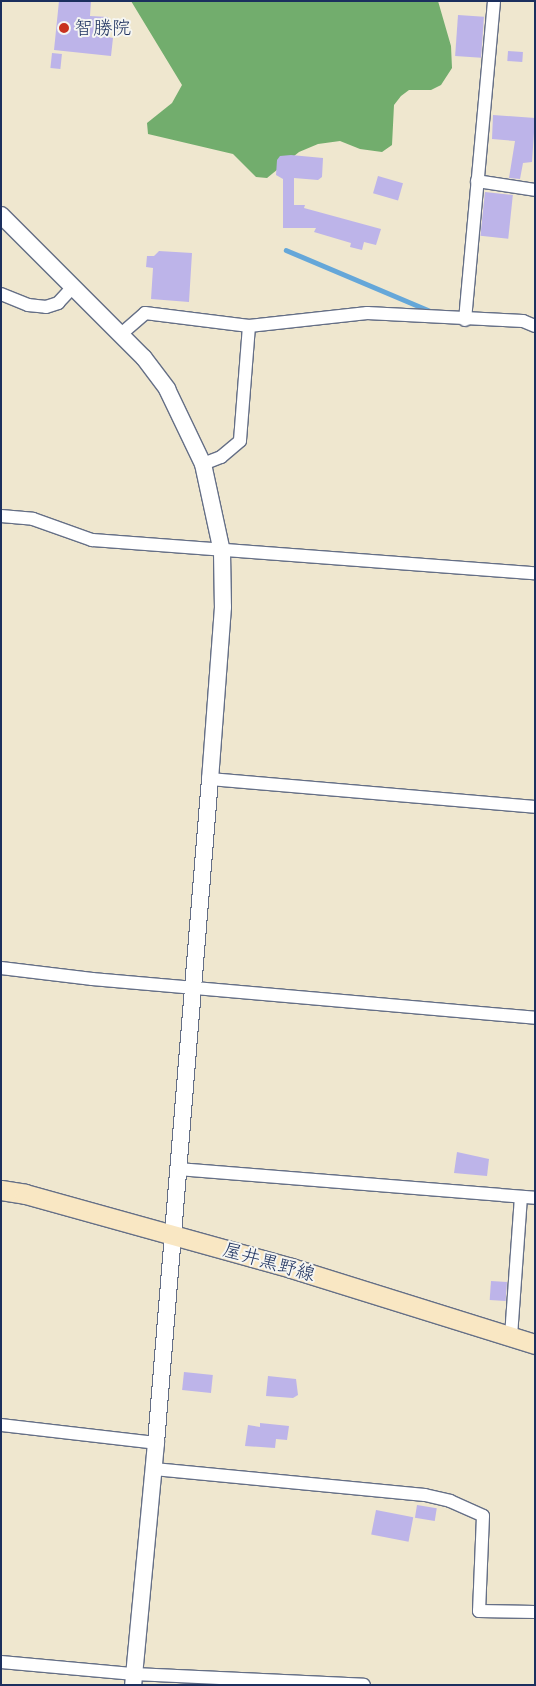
<!DOCTYPE html>
<html>
<head>
<meta charset="utf-8">
<style>
	body { margin:0 }
	#map { position:relative; width:536px; height:1686px; overflow:hidden; background:#efe7cf; font-family:"Patrick Hand","Klee One",sans-serif }
	div>[style] { position:absolute }
	.forest>* { inset:0; background:#72ad6d }
	.stream>* { height:4.5px; margin:-2.25px; padding:0 2.25px; transform-origin:2.25px; border-radius:2.25px; background:#65a7d9 }
	.building>* { inset:0; background:#bdb4e9; transform-origin:0 0 }
	.roads { filter:drop-shadow(1px 0 #656f86) drop-shadow(-1px 0 #656f86) drop-shadow(0 1px #656f86) drop-shadow(0 -1px #656f86) }
	.minor>* { height:12px; margin:-6px; padding:0 6px; transform-origin:6px; border-radius:6px; background:#fff }
	.tertiary>* { height:16px; margin:-8px; padding:0 8px; transform-origin:8px; border-radius:8px; background:#fff }
	.secondary>* { height:19px; margin:-9.5px; padding:0 9.5px; transform-origin:9.5px; border-radius:9.5px; background:#f9e7c3 }
	.dots>* { width:14px; height:14px; translate:-50% -50%; box-sizing:border-box; border:2px solid #f6f6f2; border-radius:50% }
	span { translate:-50% -50%; white-space:nowrap; text-align:center; line-height:1.15; -webkit-text-stroke:4px #f6f6f2; paint-order:stroke }
	.poi-label { font-size:19px; color:#1b2f5e }
	.left { translate:0 -50%; text-align:left }
	.street-label { font-size:19px; color:#1b2f5e }
	.frame { position:absolute; inset:0; border:2px solid #1b2f5e; pointer-events:none }
</style>
</head>
<body>
<div id="map">
	<div class="forest">
		<i style="clip-path:polygon(131px 1px,438px 1px,451px 46px,452px 68px,441px 85px,431px 90px,409px 90px,401px 96px,394px 105px,392px 145px,382px 152px,360px 149px,340px 141px,318px 144px,299px 152px,267px 178px,256px 177px,233px 154px,148px 134px,147px 123px,172px 103px,182px 85px)"></i>
	</div>
	<div class="stream">
		<i style="left:286px;top:250px;width:160px;rotate:22.9deg"></i>
	</div>
	<div class="building">
		<i style="clip-path:polygon(59px 1px,91px 1px,90px 16px,108px 17px,108px 37px,113px 38px,111px 56px,54px 50px)"></i>
		<i style="left:458px;top:15px;width:26px;height:41px;rotate:4deg"></i>
		<i style="left:508px;top:51px;width:15px;height:10px;rotate:4deg"></i>
		<i style="left:52px;top:53px;width:10px;height:15px;rotate:6deg"></i>
		<i style="clip-path:polygon(493px 115px,535px 118px,532px 162px,523px 163px,520px 179px,509px 178px,515px 141px,492px 139px)"></i>
		<i style="clip-path:polygon(291px 155px,323px 158px,322px 177px,318px 180px,294px 178px,294px 205px,305px 205px,304px 208px,381px 229px,376px 245px,364px 242px,362px 250px,350px 247px,351px 243px,314px 232px,316px 228px,283px 228px,283px 179px,276px 175px,277px 160px,280px 156px)"></i>
		<i style="left:378px;top:176px;width:26px;height:18px;rotate:16deg"></i>
		<i style="left:485px;top:192px;width:28px;height:44px;rotate:6deg"></i>
		<i style="clip-path:polygon(159px 251px,192px 253px,189px 302px,151px 299px,153px 268px,146px 267px,147px 256px,154px 256px)"></i>
		<i style="clip-path:polygon(457px 1152px,489px 1159px,487px 1176px,454px 1173px)"></i>
		<i style="left:491px;top:1281px;width:16px;height:19px;rotate:4deg"></i>
		<i style="left:184px;top:1372px;width:29px;height:18px;rotate:6deg"></i>
		<i style="clip-path:polygon(268px 1376px,296px 1379px,298px 1395px,293px 1398px,266px 1396px)"></i>
		<i style="clip-path:polygon(260px 1423px,289px 1426px,287px 1440px,276px 1439px,275px 1448px,245px 1446px,248px 1425px,260px 1427px)"></i>
		<i style="left:417px;top:1505px;width:20px;height:13px;rotate:9deg"></i>
		<i style="left:376px;top:1510px;width:38px;height:25px;rotate:11deg"></i>
	</div>
	<div class="roads">
		<div class="minor">
			<i style="left:477px;top:181px;width:59px;rotate:8.8deg"></i>
			<i style="left:1px;top:294px;width:29px;rotate:22deg"></i>
			<i style="left:28px;top:305px;width:18px;rotate:6deg"></i>
			<i style="left:46px;top:307px;width:13px;rotate:-18deg"></i>
			<i style="left:58px;top:303px;width:22px;rotate:-47deg"></i>
			<i style="left:465px;top:320px;width:320px;rotate:-84.8deg"></i>
			<i style="left:249px;top:326px;width:119px;rotate:-6.3deg"></i>
			<i style="left:367px;top:313px;width:156px;rotate:2.9deg"></i>
			<i style="left:523px;top:321px;width:13px;rotate:23deg"></i>
			<i style="left:120px;top:335px;width:33px;rotate:-41deg"></i>
			<i style="left:145px;top:313px;width:105px;rotate:7.1deg"></i>
			<i style="left:249px;top:326px;width:115px;rotate:94.5deg"></i>
			<i style="left:240px;top:441px;width:25px;rotate:140deg"></i>
			<i style="left:221px;top:457px;width:19px;rotate:159deg"></i>
			<i style="left:1px;top:516px;width:32px;rotate:5deg"></i>
			<i style="left:33px;top:519px;width:63px;rotate:19.6deg"></i>
			<i style="left:92px;top:540px;width:444px;rotate:4.3deg"></i>
			<i style="left:210px;top:779px;width:326px;rotate:4.9deg"></i>
			<i style="left:1px;top:968px;width:92px;rotate:6.9deg"></i>
			<i style="left:92px;top:979px;width:445px;rotate:5deg"></i>
			<i style="left:178px;top:1169px;width:358px;rotate:4.6deg"></i>
			<i style="left:511px;top:1336px;width:139px;rotate:-85.9deg"></i>
			<i style="left:1px;top:1425px;width:156px;rotate:6.6deg"></i>
			<i style="left:154px;top:1469px;width:272px;rotate:5.5deg"></i>
			<i style="left:425px;top:1495px;width:26px;rotate:13deg"></i>
			<i style="left:450px;top:1501px;width:36px;rotate:24deg"></i>
			<i style="left:483px;top:1516px;width:95px;rotate:92.4deg"></i>
			<i style="left:479px;top:1611px;width:56px;rotate:1deg"></i>
			<i style="left:1px;top:1662px;width:134px;rotate:5.2deg"></i>
			<i style="left:134px;top:1674px;width:230px;rotate:2.7deg"></i>
		</div>
		<div class="tertiary">
			<i style="left:1px;top:215px;width:202px;rotate:45deg"></i>
			<i style="left:144px;top:358px;width:39px;rotate:53deg"></i>
			<i style="left:167px;top:389px;width:83px;rotate:64.4deg"></i>
			<i style="left:203px;top:464px;width:90px;rotate:77.8deg"></i>
			<i style="left:222px;top:552px;width:55px;rotate:89deg"></i>
			<i style="left:223px;top:607px;width:172px;rotate:94.3deg"></i>
			<i style="left:210px;top:779px;width:666px;rotate:94.65deg"></i>
			<i style="left:156px;top:1443px;width:243px;rotate:95.4deg"></i>
		</div>
		<div class="secondary">
			<i style="left:1px;top:1190px;width:24px;rotate:9deg"></i>
			<i style="left:25px;top:1194px;width:276px;rotate:15.5deg"></i>
			<i style="left:291px;top:1268px;width:256px;rotate:17.3deg"></i>
		</div>
	</div>
	<div class="dots">
		<i style="left:64px;top:28px;background:#c8321e"></i>
	</div>
	<div class="poi-label">
		<span class="left" style="left:74px;top:28px">智勝院</span>
	</div>
	<div class="street-label">
		<span style="left:269px;top:1262px;rotate:16deg">屋井黒野線</span>
	</div>
	<div class="frame"></div>
</div>
</body>
</html>
